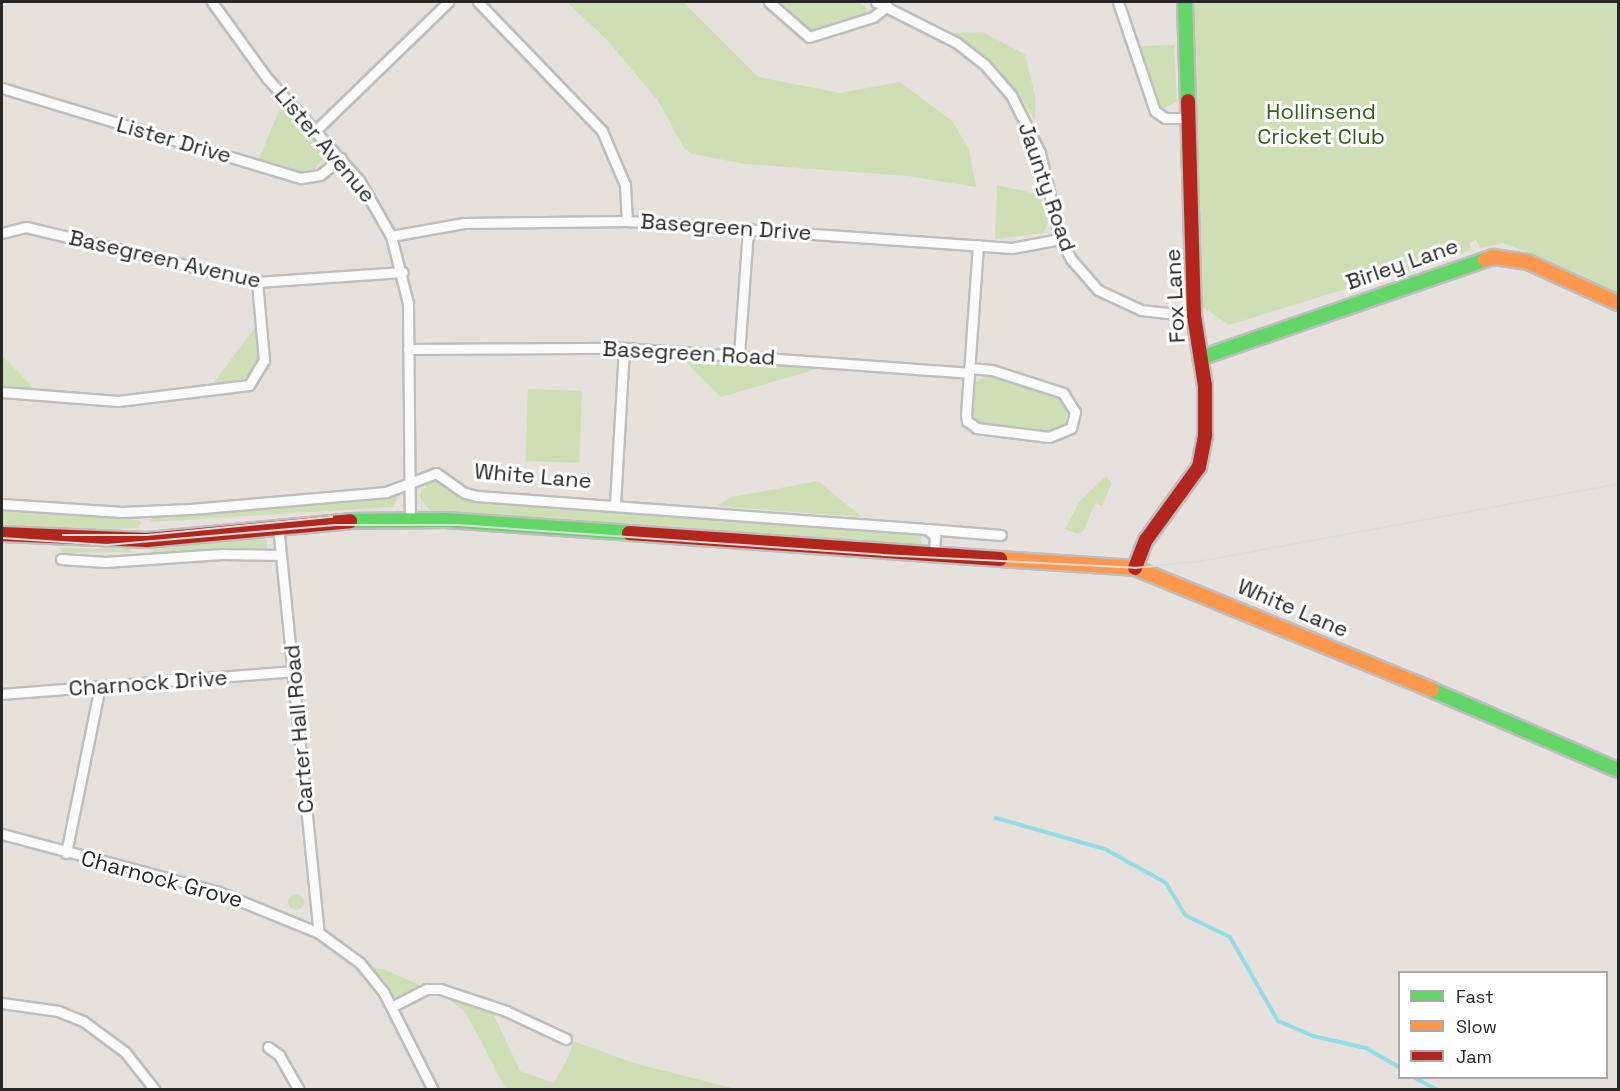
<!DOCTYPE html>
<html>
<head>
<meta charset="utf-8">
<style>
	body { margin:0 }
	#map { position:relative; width:1620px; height:1091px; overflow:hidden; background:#e6e1dc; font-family:"Space Grotesk",sans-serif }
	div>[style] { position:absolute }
	.green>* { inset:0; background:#cedfb6; transform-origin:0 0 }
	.round { border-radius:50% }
	.stream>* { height:4px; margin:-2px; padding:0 2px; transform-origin:2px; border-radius:2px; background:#93dde4 }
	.roads { filter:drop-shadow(2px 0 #bfbebe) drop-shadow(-2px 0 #bfbebe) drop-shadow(0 2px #bfbebe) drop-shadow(0 -2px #bfbebe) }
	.street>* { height:9px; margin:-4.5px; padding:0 4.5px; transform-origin:4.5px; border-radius:4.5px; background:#fbfafa }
	.fast>* { height:14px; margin:-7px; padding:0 7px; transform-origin:7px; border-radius:7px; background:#63d668 }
	.slow>* { height:14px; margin:-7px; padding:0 7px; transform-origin:7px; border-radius:7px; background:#ff974d }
	.jam>* { height:14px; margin:-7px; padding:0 7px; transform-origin:7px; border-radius:7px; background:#b3261e }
	.tram>* { height:1.5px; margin:-0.75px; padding:0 0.75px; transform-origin:0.75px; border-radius:0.75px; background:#dcdcdd }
	span { translate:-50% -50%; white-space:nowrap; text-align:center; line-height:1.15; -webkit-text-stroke:6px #fff; paint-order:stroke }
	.park-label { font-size:22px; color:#345f1c }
	.street-label { font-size:22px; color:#272727 }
	.frame { position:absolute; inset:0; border:3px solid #272727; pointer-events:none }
	.legend { position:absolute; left:1398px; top:971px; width:210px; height:108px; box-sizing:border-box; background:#fff; border:2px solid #a9a9a9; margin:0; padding:8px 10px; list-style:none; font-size:18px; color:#272727 }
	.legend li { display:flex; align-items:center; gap:12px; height:30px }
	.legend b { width:30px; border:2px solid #a9a9a9 }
</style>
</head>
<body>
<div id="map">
	<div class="green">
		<i style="clip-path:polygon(567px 2px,683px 2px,758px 77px,840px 93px,900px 82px,952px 121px,969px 149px,976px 187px,908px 176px,745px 164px,692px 154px,684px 148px,659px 102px,608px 41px)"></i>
		<i style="clip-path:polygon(776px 2px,860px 2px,867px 9px,865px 15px,813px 31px,804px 29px)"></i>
		<i style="clip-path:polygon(1192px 2px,1618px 2px,1618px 296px,1543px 258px,1503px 243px,1480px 248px,1476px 240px,1469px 243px,1472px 250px,1229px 325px,1200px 305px)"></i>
		<i style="clip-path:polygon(982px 32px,1025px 54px,1035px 96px,1035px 120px,1016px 90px,989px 61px,954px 33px)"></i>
		<i style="clip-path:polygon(1174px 45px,1177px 102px,1164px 108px,1158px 105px,1140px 46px)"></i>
		<i style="clip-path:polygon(281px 105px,321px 147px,324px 157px,313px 171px,301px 172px,259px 159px)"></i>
		<i style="clip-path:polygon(997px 185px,1041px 195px,1048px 223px,1043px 233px,995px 239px)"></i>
		<i style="clip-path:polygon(256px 326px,258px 363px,253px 371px,236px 384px,209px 389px)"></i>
		<i style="clip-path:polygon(2px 355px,34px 389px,2px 386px)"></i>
		<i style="clip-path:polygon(680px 356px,824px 367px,721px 397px)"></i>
		<i style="clip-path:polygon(988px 375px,1054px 396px,1067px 408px,1065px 426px,1051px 433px,979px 423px,972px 414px,974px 383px)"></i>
		<i style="left:528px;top:389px;width:54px;height:72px;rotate:2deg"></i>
		<i style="clip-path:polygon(1106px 476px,1112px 483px,1102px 506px,1095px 503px,1084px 530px,1078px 534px,1065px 529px,1079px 502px)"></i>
		<i style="clip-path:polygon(436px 481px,464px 499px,921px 535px,922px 548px,431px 512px,419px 496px,429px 482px)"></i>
		<i style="clip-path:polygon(818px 481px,862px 517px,717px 506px,732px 497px)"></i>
		<i style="clip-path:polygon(398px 497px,393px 507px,150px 522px,153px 517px)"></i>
		<i style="clip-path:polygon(2px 509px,138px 520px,142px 522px,138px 528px,41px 530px,2px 526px)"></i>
		<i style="clip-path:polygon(261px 536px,267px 540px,267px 549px,149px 554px,154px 550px)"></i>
		<i style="clip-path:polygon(59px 548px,129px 549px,132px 552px,63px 553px)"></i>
		<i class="round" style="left:288px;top:894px;width:16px;height:16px"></i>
		<i style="clip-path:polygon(370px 968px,383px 969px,422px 986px,393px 997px)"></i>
		<i style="clip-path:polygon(457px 998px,491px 1009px,520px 1071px,554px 1083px,570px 1054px,573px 1041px,634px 1063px,736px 1089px,506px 1089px,466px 1013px,448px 999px)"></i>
	</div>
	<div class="stream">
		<i style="left:996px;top:818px;width:113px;rotate:15.9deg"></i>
		<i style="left:1105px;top:849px;width:70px;rotate:29.1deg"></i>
		<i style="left:1166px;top:883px;width:37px;rotate:59deg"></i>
		<i style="left:1185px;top:915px;width:50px;rotate:26.1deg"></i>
		<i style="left:1230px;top:937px;width:97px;rotate:60.3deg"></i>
		<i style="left:1278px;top:1021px;width:38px;rotate:23deg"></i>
		<i style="left:1313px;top:1036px;width:54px;rotate:12.8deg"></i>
		<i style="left:1366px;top:1048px;width:39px;rotate:30deg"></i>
		<i style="left:1415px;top:1078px;width:26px;rotate:28deg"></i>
	</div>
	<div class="roads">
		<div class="street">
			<i style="left:212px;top:2px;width:94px;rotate:54.1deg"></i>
			<i style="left:267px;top:78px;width:137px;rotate:48deg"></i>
			<i style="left:359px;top:180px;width:64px;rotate:60.3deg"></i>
			<i style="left:391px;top:236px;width:69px;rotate:75.8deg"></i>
			<i style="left:408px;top:303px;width:217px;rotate:89.5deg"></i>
			<i style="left:478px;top:2px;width:179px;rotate:46.1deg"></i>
			<i style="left:602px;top:131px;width:59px;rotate:66.9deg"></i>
			<i style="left:625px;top:185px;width:36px;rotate:87deg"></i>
			<i style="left:769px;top:2px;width:53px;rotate:41.2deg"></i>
			<i style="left:809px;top:37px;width:67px;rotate:-17.4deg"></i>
			<i style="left:873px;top:17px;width:18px;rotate:-38deg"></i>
			<i style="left:876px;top:2px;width:91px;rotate:26.8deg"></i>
			<i style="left:957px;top:43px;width:36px;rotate:38deg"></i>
			<i style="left:985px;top:65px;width:40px;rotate:49deg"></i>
			<i style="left:1011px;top:95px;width:65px;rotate:63.4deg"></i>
			<i style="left:1040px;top:153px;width:88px;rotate:76.9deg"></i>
			<i style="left:1060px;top:239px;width:23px;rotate:61deg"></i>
			<i style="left:1071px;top:259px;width:41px;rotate:48.9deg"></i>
			<i style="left:1098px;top:290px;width:47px;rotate:24.9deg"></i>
			<i style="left:1141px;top:310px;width:53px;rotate:6.5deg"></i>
			<i style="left:1118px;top:2px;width:115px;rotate:71.3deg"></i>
			<i style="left:1155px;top:111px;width:12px;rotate:35deg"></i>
			<i style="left:1165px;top:118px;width:24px"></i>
			<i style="left:2px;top:88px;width:312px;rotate:16.8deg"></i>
			<i style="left:301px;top:178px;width:19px;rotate:-9deg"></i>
			<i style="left:320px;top:175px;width:27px;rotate:-39deg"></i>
			<i style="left:315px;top:131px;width:185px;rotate:-44.1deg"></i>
			<i style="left:2px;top:233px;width:25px;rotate:-14deg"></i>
			<i style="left:26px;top:227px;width:237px;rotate:13.4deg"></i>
			<i style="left:257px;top:282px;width:146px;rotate:-3.9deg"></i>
			<i style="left:391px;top:236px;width:74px;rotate:-10.1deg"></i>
			<i style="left:464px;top:223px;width:163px;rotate:-0.7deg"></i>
			<i style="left:627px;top:221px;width:386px;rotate:4deg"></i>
			<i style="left:1012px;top:248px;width:49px;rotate:-10.6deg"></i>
			<i style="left:408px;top:349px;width:216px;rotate:-0.3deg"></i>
			<i style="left:624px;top:348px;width:346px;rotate:4.1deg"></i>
			<i style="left:739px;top:355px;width:127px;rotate:-85.9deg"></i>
			<i style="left:969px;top:368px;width:23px;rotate:5deg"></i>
			<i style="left:992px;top:370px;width:75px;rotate:17.9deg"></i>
			<i style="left:1063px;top:393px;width:22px;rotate:58deg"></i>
			<i style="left:1075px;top:412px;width:16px;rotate:104deg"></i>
			<i style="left:1071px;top:428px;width:24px;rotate:158deg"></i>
			<i style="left:1049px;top:437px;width:73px;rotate:-172.9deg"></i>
			<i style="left:977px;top:428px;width:12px;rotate:-145deg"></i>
			<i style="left:967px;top:421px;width:6px;rotate:-99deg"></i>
			<i style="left:966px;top:415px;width:42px;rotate:-85.9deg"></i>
			<i style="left:969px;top:373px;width:128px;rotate:-86deg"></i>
			<i style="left:2px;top:392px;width:116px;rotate:4.4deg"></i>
			<i style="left:118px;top:401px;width:132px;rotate:-7deg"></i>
			<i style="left:249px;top:385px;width:29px;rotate:-59deg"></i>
			<i style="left:264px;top:360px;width:78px;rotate:-95.1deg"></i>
			<i style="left:2px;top:504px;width:120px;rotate:3.8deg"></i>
			<i style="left:122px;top:512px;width:69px;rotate:-2.5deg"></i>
			<i style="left:191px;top:509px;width:196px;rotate:-5deg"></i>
			<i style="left:386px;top:492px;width:53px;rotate:-20.8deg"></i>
			<i style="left:436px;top:473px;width:35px;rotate:35deg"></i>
			<i style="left:465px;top:493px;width:12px;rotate:14deg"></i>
			<i style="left:477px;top:496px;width:451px;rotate:4.2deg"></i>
			<i style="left:927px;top:529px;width:11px;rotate:41deg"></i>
			<i style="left:935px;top:536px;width:20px;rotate:93deg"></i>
			<i style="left:615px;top:504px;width:156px;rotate:-86.7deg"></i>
			<i style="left:278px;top:525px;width:410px;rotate:84.3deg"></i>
			<i style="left:927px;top:529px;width:74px;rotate:4.6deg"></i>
			<i style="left:61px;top:559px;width:44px;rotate:3.9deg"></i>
			<i style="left:105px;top:562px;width:117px;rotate:-3.9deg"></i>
			<i style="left:222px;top:554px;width:59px;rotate:1deg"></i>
			<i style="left:2px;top:694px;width:293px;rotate:-4.5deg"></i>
			<i style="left:2px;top:834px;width:221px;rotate:14.9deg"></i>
			<i style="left:216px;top:891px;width:111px;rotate:22.2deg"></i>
			<i style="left:319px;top:933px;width:51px;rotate:36.2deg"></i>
			<i style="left:360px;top:963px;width:38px;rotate:51deg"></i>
			<i style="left:384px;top:993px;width:109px;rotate:63.2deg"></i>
			<i style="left:66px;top:853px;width:170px;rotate:-78.5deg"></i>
			<i style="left:2px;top:1003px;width:57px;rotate:8.1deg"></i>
			<i style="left:58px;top:1011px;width:27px;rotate:22deg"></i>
			<i style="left:83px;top:1021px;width:52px;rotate:36.4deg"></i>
			<i style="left:125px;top:1052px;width:48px;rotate:51.7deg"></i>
			<i style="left:393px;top:1006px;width:38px;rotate:-27deg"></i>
			<i style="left:427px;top:989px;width:13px"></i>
			<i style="left:440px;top:989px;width:70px;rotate:18.4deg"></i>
			<i style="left:506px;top:1011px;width:66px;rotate:25deg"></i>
			<i style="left:268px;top:1047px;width:14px;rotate:36deg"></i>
			<i style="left:279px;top:1055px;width:40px;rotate:60.3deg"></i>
		</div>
		<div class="fast">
			<i style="left:1185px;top:2px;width:99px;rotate:88.3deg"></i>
			<i style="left:1200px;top:358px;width:301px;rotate:-19deg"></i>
			<i style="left:350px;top:521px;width:95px;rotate:-0.6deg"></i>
			<i style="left:445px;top:520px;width:184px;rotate:4deg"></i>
			<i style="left:1432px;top:690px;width:202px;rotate:23.3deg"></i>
		</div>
		<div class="slow">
			<i style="left:1485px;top:260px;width:9px;rotate:-21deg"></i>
			<i style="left:1493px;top:257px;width:35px;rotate:8deg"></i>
			<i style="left:1528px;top:262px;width:99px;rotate:24.5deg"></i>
			<i style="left:1000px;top:559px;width:135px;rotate:3.8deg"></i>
			<i style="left:1135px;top:568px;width:321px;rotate:22.3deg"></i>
		</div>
		<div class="jam">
			<i style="left:629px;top:533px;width:372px;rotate:4deg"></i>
			<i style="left:2px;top:534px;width:145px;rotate:2.4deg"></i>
			<i style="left:147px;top:540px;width:204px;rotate:-5.3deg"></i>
			<i style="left:1135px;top:568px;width:30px;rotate:-69deg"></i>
			<i style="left:1146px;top:540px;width:90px;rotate:-54deg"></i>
			<i style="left:1199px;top:467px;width:33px;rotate:-79deg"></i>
			<i style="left:1205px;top:435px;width:49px;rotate:-90deg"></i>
			<i style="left:1205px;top:386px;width:71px;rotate:-98.9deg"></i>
			<i style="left:1194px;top:316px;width:215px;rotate:-91.6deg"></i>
		</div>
	</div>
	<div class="tram">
		<i style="left:63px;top:535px;width:84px"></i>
		<i style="left:147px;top:535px;width:186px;rotate:-5.6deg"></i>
		<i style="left:2px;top:538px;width:105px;rotate:3.8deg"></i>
		<i style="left:107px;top:545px;width:229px;rotate:-5deg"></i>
		<i style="left:335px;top:525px;width:123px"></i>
		<i style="left:458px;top:525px;width:425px;rotate:4deg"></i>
		<i style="left:882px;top:555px;width:253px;rotate:2.9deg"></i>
		<i style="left:1135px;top:568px;width:67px;rotate:-6deg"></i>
		<i style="left:1202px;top:561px;width:423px;rotate:-10.5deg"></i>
	</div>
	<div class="park-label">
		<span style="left:1321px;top:124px">Hollinsend<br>Cricket Club</span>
	</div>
	<div class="street-label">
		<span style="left:174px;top:140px;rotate:16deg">Lister Drive</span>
		<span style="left:325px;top:145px;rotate:50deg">Lister Avenue</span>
		<span style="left:1047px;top:187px;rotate:71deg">Jaunty Road</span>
		<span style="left:726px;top:227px;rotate:4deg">Basegreen Drive</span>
		<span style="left:165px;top:259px;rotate:13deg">Basegreen Avenue</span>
		<span style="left:1402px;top:264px;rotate:-19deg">Birley Lane</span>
		<span style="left:1175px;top:296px;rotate:-93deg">Fox Lane</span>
		<span style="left:689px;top:353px;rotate:3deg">Basegreen Road</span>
		<span style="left:533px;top:476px;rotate:5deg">White Lane</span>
		<span style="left:1293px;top:608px;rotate:23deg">White Lane</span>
		<span style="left:148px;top:683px;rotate:-4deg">Charnock Drive</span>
		<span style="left:299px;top:729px;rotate:-95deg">Carter Hall Road</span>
		<span style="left:162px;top:879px;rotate:15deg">Charnock Grove</span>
	</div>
	<div class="frame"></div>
	<ul class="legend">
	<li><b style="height:8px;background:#63d668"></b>Fast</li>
	<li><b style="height:8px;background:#ff974d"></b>Slow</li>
	<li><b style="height:8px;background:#b3261e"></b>Jam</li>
	</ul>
</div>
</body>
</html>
